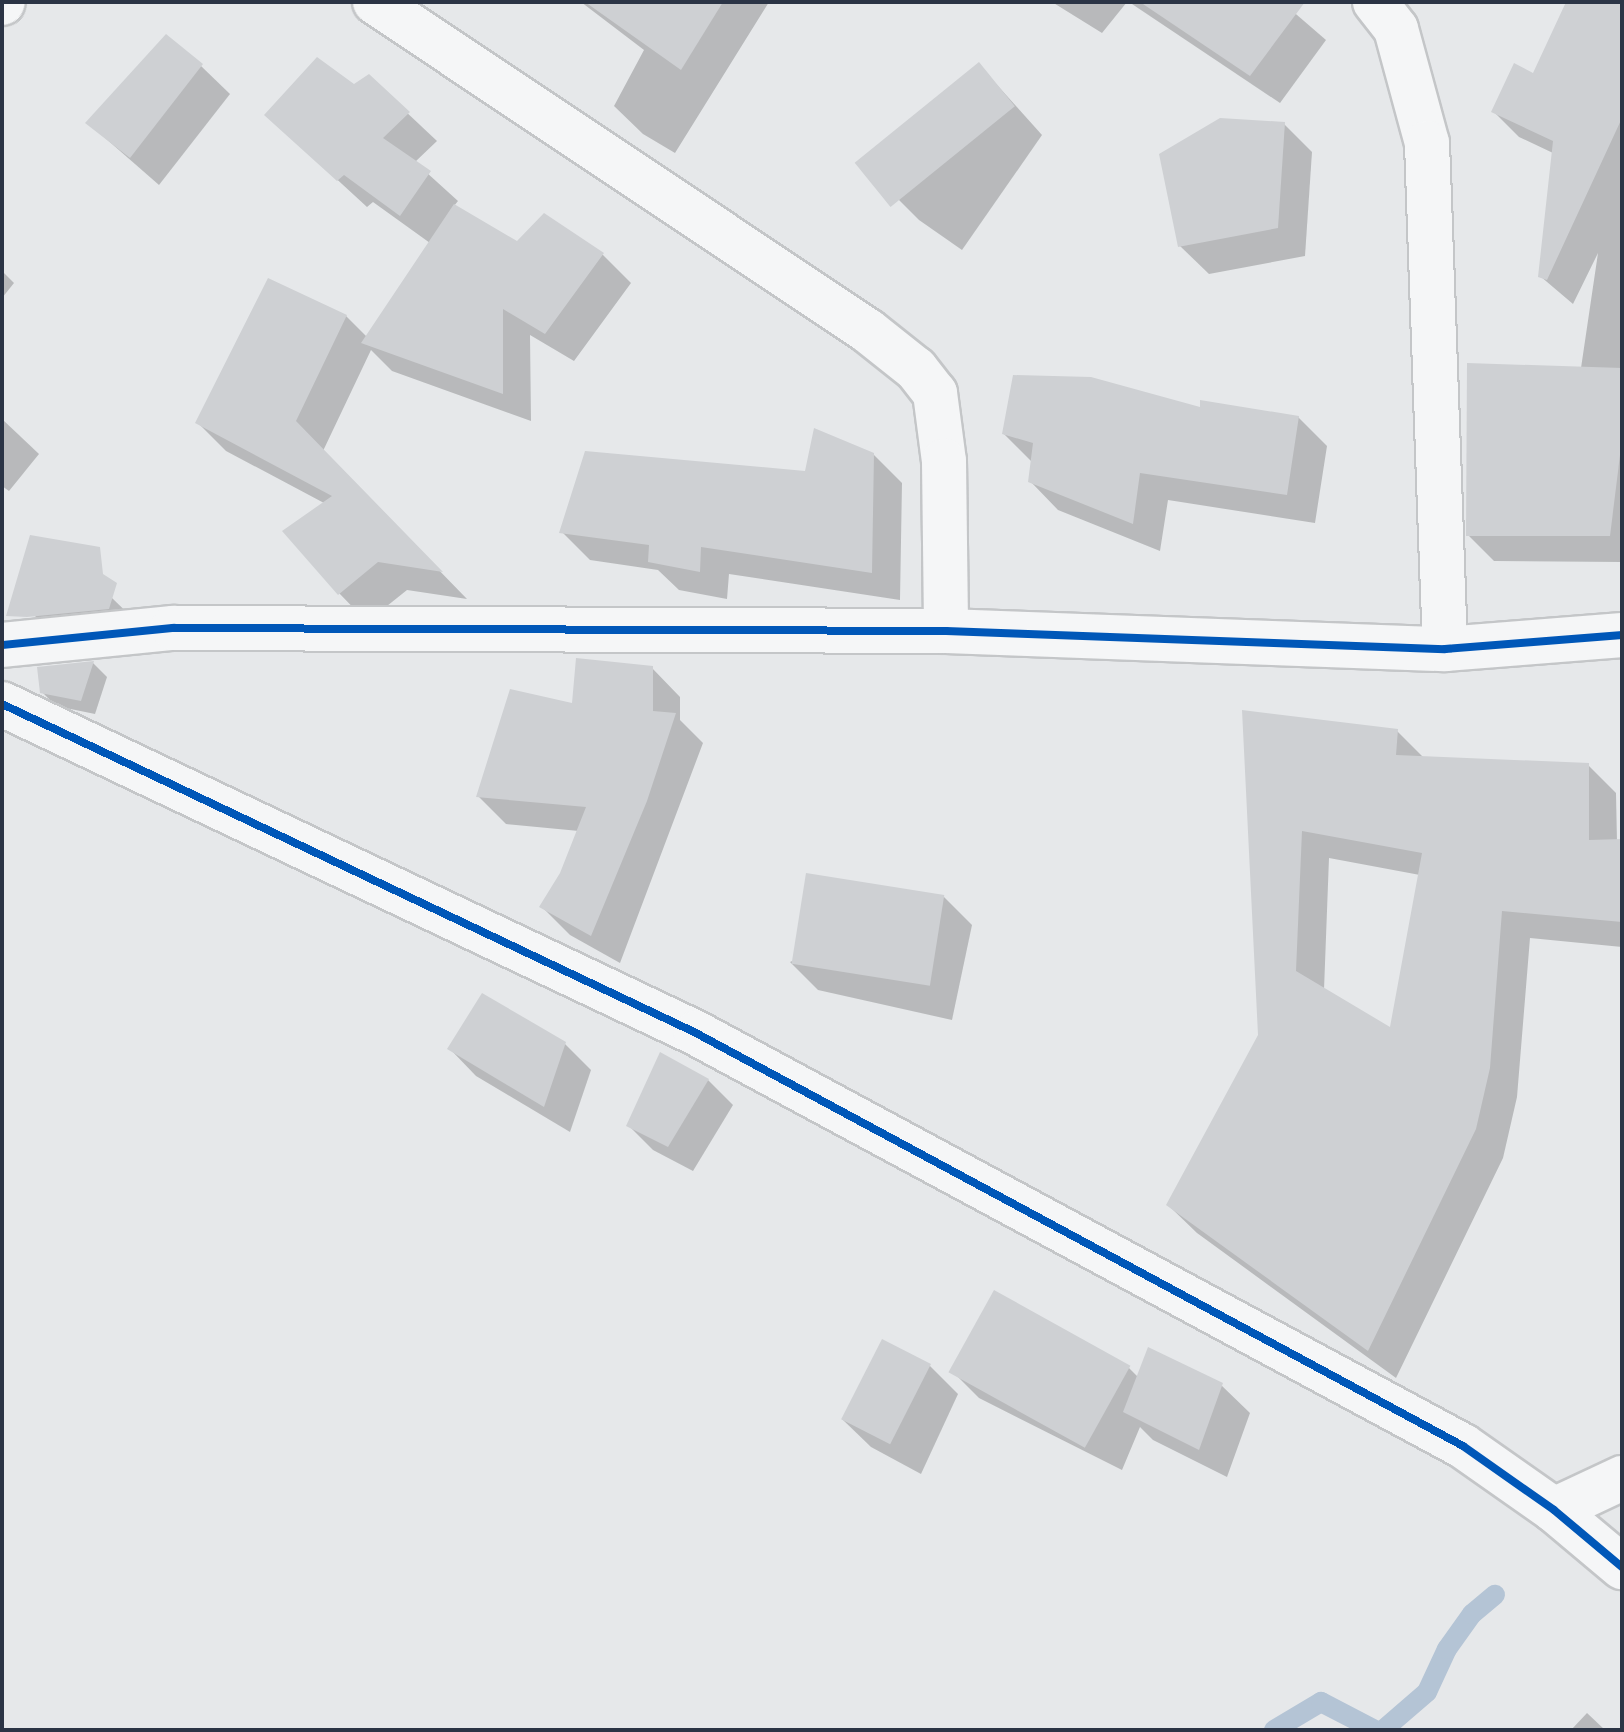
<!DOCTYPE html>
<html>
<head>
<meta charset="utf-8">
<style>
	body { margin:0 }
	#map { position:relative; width:1624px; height:1732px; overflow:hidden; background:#e6e8ea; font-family:Mulish,sans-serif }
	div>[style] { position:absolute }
	.shadow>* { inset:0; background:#0003 }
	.stream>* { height:20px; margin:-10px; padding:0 10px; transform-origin:10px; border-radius:10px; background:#b4c4d5 }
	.building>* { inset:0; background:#ced0d3; transform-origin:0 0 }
	.roads { filter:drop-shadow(2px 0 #c4c6c8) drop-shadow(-2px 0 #c4c6c8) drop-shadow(0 2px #c4c6c8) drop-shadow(0 -2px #c4c6c8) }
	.minor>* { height:44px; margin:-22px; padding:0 22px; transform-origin:22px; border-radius:22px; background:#f5f6f7 }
	.cycleway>* { height:8px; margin:-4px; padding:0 4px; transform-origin:4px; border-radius:4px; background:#0057b8 }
	span { translate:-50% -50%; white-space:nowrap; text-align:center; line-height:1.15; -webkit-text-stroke:8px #f4f6f9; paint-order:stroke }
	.frame { position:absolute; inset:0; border:4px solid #2b3445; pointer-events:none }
</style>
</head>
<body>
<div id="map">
	<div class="shadow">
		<i style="clip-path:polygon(581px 2px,769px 2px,675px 153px,643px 134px,614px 106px,644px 50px)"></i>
		<i style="clip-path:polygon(1052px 2px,1127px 2px,1102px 33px)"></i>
		<i style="clip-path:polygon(1129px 2px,1282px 2px,1326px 40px,1280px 103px)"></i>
		<i style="clip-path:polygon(1568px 2px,1622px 2px,1622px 562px,1494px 561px,1468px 535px,1581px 368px,1598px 253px,1573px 304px,1540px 276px,1553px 153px,1519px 137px,1493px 111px,1534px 75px)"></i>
		<i style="clip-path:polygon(979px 65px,1042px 135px,962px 250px,919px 220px,891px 192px)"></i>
		<i style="clip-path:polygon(201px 66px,230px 94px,159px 185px,88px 123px)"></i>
		<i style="clip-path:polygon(369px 77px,437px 141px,415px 162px,458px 201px,454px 206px,518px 243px,603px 255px,631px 283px,574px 361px,530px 335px,531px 421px,392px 371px,371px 350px,323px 451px,467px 599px,407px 590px,367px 622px,339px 593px,324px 503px,226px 451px,198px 423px,346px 316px,367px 337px,430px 243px,373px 202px,367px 207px,267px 115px,353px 86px)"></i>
		<i style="clip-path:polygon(1284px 124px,1312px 152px,1305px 256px,1209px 274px,1180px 246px)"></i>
		<i style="clip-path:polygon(2px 271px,14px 283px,2px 298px)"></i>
		<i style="clip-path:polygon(1201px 409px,1298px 417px,1327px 446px,1315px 523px,1168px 500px,1160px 551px,1058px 510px,1030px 481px,1032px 462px,1004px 434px)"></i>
		<i style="clip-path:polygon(2px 419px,39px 454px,9px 491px,2px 486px)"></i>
		<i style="clip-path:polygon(873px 454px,902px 483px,900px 600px,729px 574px,727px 599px,679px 590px,658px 570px,590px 560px,562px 532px)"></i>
		<i style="clip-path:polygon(112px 598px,141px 626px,63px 644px,35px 616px)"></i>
		<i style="clip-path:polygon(93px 663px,107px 677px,95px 714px,56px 706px,42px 692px)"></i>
		<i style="clip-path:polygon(652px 668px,680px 697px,680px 720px,703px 743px,620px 963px,570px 935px,542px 907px,561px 874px,579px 831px,506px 824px,478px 796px,574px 705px)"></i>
		<i style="clip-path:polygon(evenodd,1244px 712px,1397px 731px,1425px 759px,1588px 765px,1616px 793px,1617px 842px,1622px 841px,1622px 947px,1530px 938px,1517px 1097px,1503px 1158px,1396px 1378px,1197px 1233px,1168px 1205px,1260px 1035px,1244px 712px,1329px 858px,1420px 875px,1391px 1030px,1324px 990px,1329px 858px)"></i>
		<i style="clip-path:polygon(943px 896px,972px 925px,952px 1020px,818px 990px,790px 962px)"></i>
		<i style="clip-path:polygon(564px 1043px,591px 1070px,570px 1132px,476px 1076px,450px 1049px)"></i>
		<i style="clip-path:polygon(708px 1080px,733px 1105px,693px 1171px,653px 1150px,628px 1125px)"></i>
		<i style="clip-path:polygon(929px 1365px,958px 1394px,921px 1474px,871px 1447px,842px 1419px)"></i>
		<i style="clip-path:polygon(1129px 1368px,1138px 1377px,1221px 1385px,1250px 1413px,1227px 1477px,1153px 1440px,1140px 1427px,1122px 1470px,979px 1398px,954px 1373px)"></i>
		<i style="clip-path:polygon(1587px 1713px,1605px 1730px,1571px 1730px)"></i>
	</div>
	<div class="stream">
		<i style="left:1274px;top:1730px;width:55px;rotate:-30.8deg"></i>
		<i style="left:1321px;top:1702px;width:61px;rotate:27.4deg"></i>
		<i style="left:1383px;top:1730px;width:58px;rotate:-40.8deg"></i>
		<i style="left:1427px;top:1692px;width:47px;rotate:-65.1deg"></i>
		<i style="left:1447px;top:1649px;width:43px;rotate:-54.5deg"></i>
		<i style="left:1472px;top:1614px;width:30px;rotate:-40deg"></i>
	</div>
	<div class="building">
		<i style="clip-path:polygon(585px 2px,723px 2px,681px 70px)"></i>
		<i style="clip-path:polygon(1140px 2px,1305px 2px,1250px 76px)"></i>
		<i style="clip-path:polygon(1566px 2px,1622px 2px,1622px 118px,1547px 280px,1538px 277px,1553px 141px,1491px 112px,1514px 63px,1533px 73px)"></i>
		<i style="clip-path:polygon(166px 34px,203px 64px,130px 158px,85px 123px)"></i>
		<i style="clip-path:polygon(317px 57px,354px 84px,369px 74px,410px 112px,383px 138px,431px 171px,400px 216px,344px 175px,337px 181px,264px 115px)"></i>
		<i style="left:979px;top:62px;width:57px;height:160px;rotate:51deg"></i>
		<i style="clip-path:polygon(1220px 118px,1285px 122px,1278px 228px,1178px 247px,1159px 154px)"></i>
		<i style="clip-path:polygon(454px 204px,517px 241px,544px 213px,604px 253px,545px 334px,503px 309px,503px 394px,361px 343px)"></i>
		<i style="clip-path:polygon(268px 278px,347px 315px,296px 421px,443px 572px,378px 562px,338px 595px,282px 531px,332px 496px,195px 423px)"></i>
		<i style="clip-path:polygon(1467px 363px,1622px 368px,1622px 439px,1610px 536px,1466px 536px)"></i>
		<i style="clip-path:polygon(1013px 375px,1091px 377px,1200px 407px,1200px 400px,1299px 416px,1287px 495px,1140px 473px,1133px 524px,1028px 482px,1033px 443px,1002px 434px)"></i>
		<i style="clip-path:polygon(814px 428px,874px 453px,872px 573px,701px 547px,700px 572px,648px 562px,649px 545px,559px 533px,585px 451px,805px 471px)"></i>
		<i style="clip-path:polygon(30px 535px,100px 547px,103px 574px,117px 583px,109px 609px,27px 617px,6px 616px)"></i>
		<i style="clip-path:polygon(576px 658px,653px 666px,653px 711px,676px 713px,647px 801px,591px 936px,539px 907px,560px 873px,586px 807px,476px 797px,510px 689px,572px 703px)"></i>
		<i style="clip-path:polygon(94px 661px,81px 701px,40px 693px,37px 667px)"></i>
		<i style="clip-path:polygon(evenodd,1242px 710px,1398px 729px,1396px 755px,1589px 763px,1589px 840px,1622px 839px,1622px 922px,1502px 911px,1490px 1068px,1476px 1129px,1368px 1351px,1166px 1205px,1258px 1035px,1242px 710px,1302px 831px,1422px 853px,1390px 1027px,1296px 971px,1302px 831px)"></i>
		<i style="left:806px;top:873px;width:140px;height:92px;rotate:9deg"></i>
		<i style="clip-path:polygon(482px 993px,566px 1042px,544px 1107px,447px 1049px)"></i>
		<i style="clip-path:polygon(660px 1052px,709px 1079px,668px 1147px,626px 1126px)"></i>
		<i style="left:994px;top:1290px;width:156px;height:94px;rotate:29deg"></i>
		<i style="left:882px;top:1339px;width:55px;height:90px;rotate:27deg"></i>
		<i style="clip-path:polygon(1148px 1347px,1223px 1383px,1199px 1450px,1123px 1412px)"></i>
	</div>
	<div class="roads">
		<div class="minor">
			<i style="left:375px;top:2px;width:593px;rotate:33.72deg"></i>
			<i style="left:868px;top:331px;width:61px;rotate:38.4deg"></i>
			<i style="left:916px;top:369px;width:31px;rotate:52deg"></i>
			<i style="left:935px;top:393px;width:69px;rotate:82.5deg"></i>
			<i style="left:944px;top:461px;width:170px;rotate:89.3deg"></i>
			<i style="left:1375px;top:2px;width:34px;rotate:52deg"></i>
			<i style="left:1396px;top:29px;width:118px;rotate:74.8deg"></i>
			<i style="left:1427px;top:143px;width:506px;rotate:87.96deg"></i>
			<i style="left:2px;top:3px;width:1px;rotate:-45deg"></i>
			<i style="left:2px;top:645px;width:172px;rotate:-5.7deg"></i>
			<i style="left:173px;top:628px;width:773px;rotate:0.22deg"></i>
			<i style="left:946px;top:631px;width:499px;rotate:2.1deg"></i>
			<i style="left:1445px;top:649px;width:178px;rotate:-4.5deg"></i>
			<i style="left:2px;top:704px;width:768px;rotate:25.36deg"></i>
			<i style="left:696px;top:1033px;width:871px;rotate:28.3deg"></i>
			<i style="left:1463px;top:1446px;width:111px;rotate:35.1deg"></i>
			<i style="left:1554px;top:1510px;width:89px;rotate:40deg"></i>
			<i style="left:1554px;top:1510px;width:75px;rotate:-25.2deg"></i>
		</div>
	</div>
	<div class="cycleway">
		<i style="left:2px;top:645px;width:172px;rotate:-5.7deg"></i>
		<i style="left:173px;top:628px;width:773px;rotate:0.22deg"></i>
		<i style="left:946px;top:631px;width:499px;rotate:2.1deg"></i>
		<i style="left:1445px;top:649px;width:178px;rotate:-4.5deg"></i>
		<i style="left:2px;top:704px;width:768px;rotate:25.36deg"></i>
		<i style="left:696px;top:1033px;width:871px;rotate:28.3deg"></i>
		<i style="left:1463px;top:1446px;width:111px;rotate:35.1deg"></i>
		<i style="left:1554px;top:1510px;width:89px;rotate:40deg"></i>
	</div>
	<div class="frame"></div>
</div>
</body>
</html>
